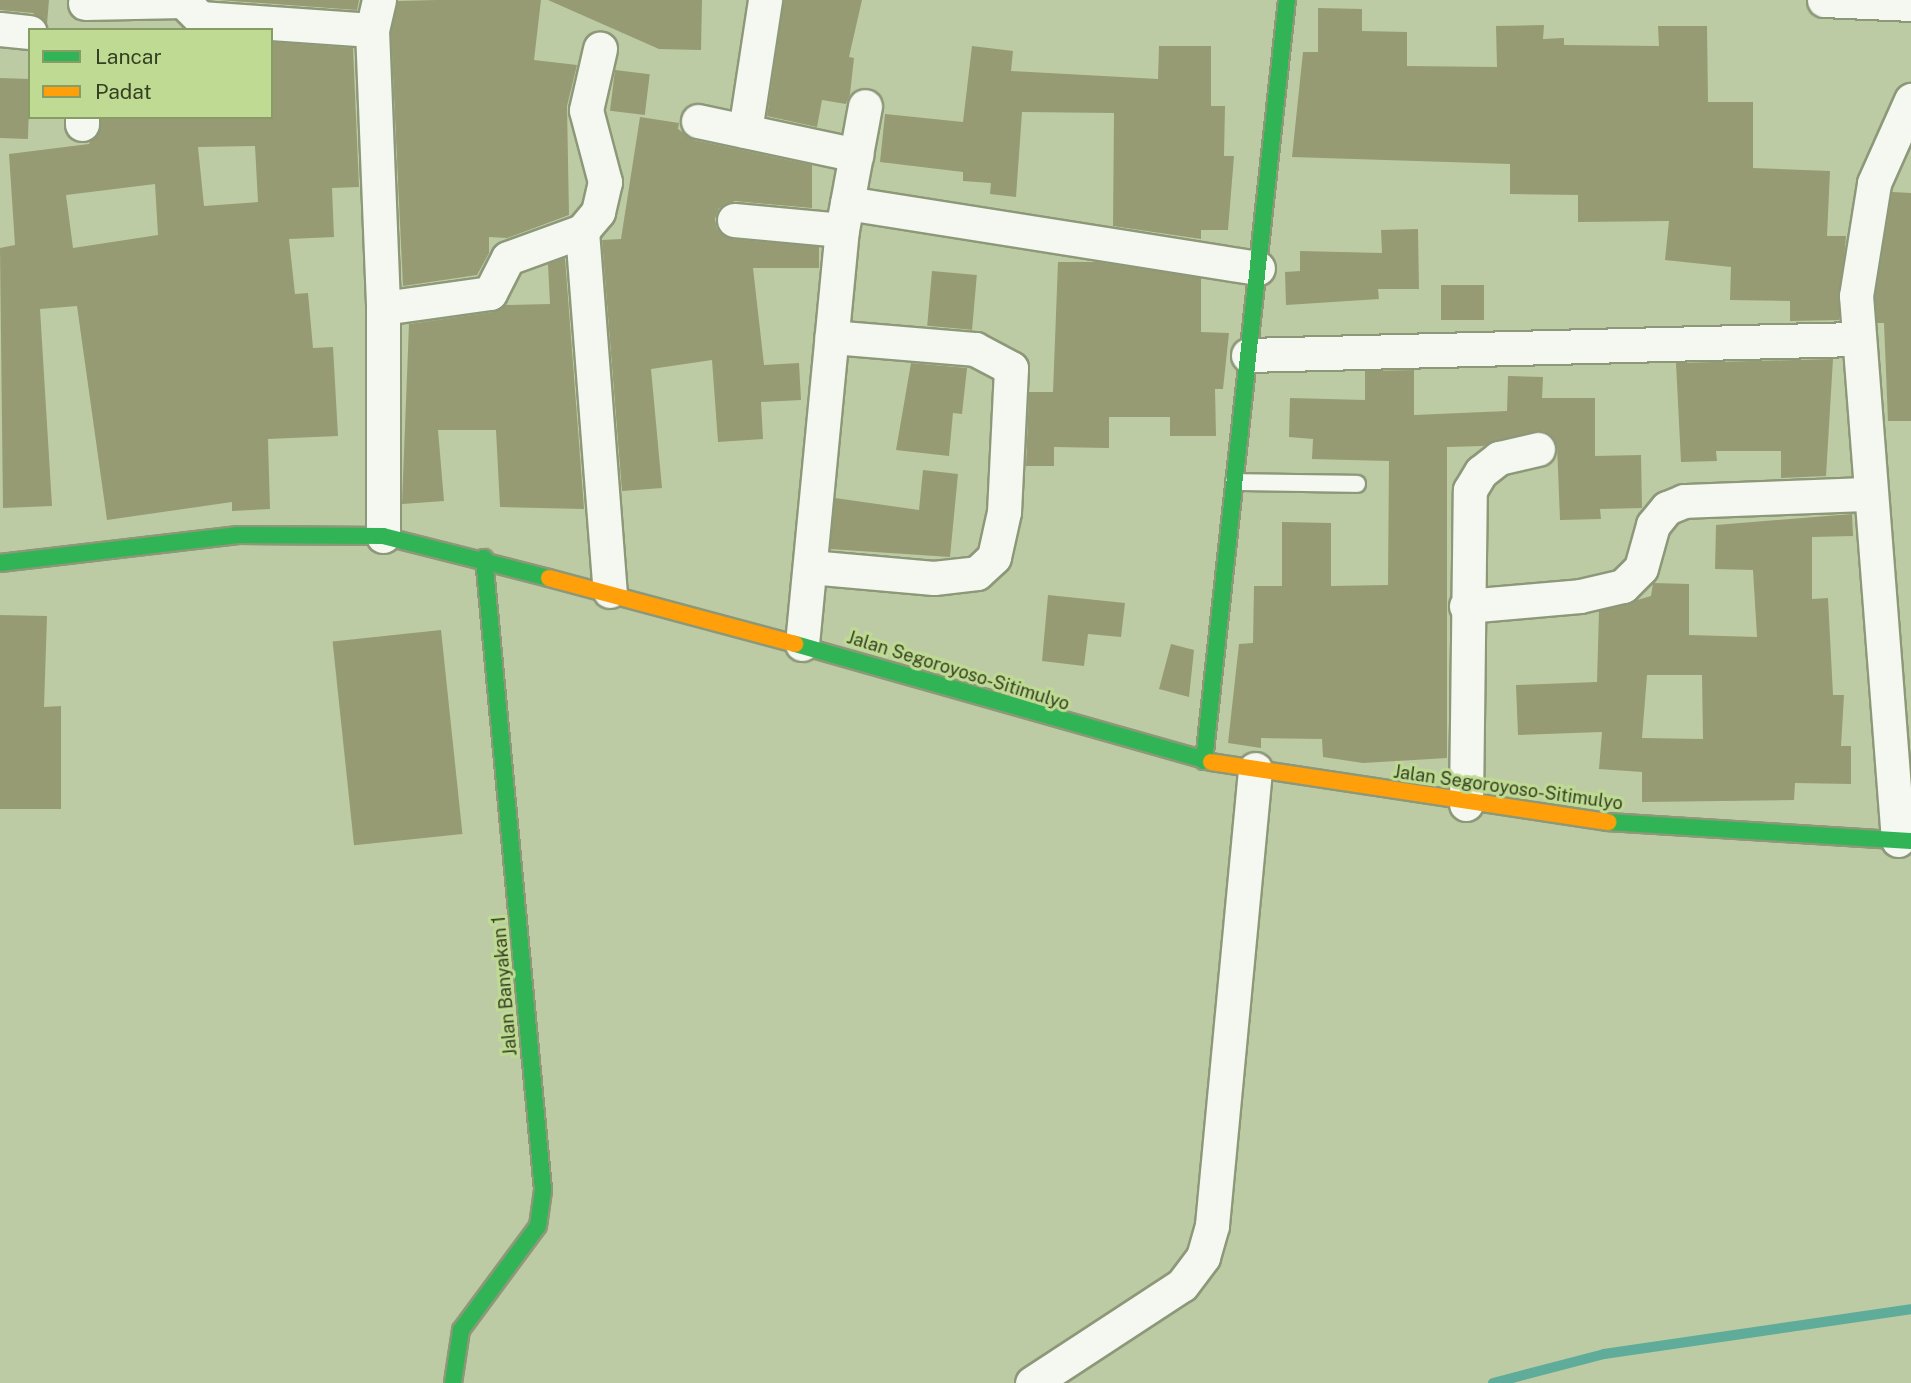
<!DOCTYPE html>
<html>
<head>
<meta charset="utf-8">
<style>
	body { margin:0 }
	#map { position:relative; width:1911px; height:1383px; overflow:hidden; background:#bccba3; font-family:"Public Sans",sans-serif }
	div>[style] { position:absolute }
	.stream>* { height:10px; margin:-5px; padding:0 5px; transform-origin:5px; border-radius:5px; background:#5eac99 }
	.building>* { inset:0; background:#969b73; transform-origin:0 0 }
	.roads { filter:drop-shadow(2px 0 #8d9879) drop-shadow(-2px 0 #8d9879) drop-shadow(0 2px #8d9879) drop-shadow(0 -2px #8d9879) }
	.lane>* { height:16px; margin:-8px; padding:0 8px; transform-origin:8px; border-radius:8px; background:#f5f7f1 }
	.street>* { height:33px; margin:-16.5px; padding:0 16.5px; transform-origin:16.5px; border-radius:16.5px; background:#f5f7f1 }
	.fast>* { height:16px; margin:-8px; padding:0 8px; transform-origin:8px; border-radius:8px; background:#30b455 }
	.slow>* { height:16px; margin:-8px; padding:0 8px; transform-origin:8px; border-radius:8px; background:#ff9f0a }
	span { translate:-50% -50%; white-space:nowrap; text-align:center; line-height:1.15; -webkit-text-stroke:6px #bfdb93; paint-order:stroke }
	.street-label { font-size:18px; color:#354022 }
	.legend { position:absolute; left:28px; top:28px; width:245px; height:91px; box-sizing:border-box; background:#bfdb93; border:2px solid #889d66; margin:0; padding:9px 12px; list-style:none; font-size:21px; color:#354022 }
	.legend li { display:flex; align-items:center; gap:14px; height:35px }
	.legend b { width:35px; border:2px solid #889d66 }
</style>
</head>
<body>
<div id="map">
	<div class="stream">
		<i style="left:1493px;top:1383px;width:115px;rotate:-14.6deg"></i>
		<i style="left:1604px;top:1354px;width:310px;rotate:-8.3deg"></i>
	</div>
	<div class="building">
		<i style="clip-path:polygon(0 0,49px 0,47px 24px,33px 13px,0 10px)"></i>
		<i style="clip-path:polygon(219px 0,359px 0,357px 10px)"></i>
		<i style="clip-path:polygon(437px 0,541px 0,534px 60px,577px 65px,567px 106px,569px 215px,507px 238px,489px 237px,489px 253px,477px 275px,403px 286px,391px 32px,398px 1px)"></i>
		<i style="clip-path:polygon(548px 0,702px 0,701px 50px,659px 49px)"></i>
		<i style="clip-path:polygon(784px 0,862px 0,849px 57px,854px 58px,850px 94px,846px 104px,822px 100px,817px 127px,767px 116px)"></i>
		<i style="clip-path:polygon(1318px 8px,1362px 9px,1362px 31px,1407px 32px,1407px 66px,1497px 67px,1496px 26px,1544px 25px,1543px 39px,1564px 38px,1564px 45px,1659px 46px,1658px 26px,1707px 26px,1708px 102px,1753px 102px,1753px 168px,1830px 171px,1827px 236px,1846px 236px,1839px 320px,1790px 321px,1790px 301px,1730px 300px,1731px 267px,1665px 260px,1669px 221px,1578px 222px,1578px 195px,1510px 194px,1510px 164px,1292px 157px,1303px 52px,1318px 52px)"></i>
		<i style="clip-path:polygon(evenodd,271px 42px,353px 48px,359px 187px,332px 188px,334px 237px,289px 239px,295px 294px,308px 293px,313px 348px,333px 347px,338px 436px,268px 439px,270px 509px,232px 511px,232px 502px,107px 520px,77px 306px,40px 309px,52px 506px,3px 508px,0 248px,15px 245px,9px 154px,89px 144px,101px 117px,271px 117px,271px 42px,255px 146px,258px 202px,204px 206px,198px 147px,255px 146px,271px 42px,155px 184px,158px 235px,73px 248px,66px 195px,155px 184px)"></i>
		<i style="clip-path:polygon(972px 46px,1013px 51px,1011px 71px,1158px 79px,1159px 46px,1211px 46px,1211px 106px,1225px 106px,1224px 156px,1234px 156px,1228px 230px,1201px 230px,1201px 239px,1113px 226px,1114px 113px,1022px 112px,1016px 197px,990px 194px,991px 183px,963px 181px,963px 172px,880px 162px,885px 114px,963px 122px)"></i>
		<i style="left:615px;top:70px;width:35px;height:41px;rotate:7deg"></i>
		<i style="left:0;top:78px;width:30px;height:60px;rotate:2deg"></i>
		<i style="clip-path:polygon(640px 117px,679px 123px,678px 129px,694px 140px,812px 165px,812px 208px,735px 201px,719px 208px,715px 219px,717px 229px,732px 239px,819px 247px,819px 268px,753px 268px,764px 365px,799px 363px,801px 400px,761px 402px,763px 439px,718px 442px,712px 360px,651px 369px,662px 488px,622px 491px,602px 240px,621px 239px)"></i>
		<i style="clip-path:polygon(1892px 192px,1911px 193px,1911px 421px,1888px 421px,1884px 323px,1877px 323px,1875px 297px)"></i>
		<i style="clip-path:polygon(1418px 229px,1419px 289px,1378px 289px,1379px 299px,1286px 305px,1285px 272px,1300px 271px,1300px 251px,1382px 253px,1381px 230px)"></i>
		<i style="clip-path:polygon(565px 258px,584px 509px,500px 507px,496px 430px,438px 430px,444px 501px,402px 504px,409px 324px,493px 312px,504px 305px,550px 304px,548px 264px)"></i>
		<i style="clip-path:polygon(1058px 262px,1098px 262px,1201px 278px,1201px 332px,1229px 333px,1223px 389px,1215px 389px,1216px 436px,1170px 436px,1170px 417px,1109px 417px,1109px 448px,1054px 447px,1054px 466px,1026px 466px,1029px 392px,1053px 392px)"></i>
		<i style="left:932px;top:271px;width:45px;height:55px;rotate:5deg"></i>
		<i style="left:1441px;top:285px;width:43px;height:35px"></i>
		<i style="clip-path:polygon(1833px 359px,1826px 476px,1781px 478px,1781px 451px,1716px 451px,1717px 461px,1681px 462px,1676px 363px)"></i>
		<i style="clip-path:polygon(911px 363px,967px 368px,962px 414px,953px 413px,949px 456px,896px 450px)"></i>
		<i style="clip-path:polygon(1414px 370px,1414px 415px,1507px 411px,1508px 376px,1543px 377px,1542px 398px,1595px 398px,1595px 456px,1641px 455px,1642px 508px,1600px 509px,1601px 519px,1560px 520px,1557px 445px,1544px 431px,1483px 446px,1447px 447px,1447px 758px,1363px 763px,1323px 757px,1322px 739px,1261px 738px,1261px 748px,1228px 743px,1239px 644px,1253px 643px,1254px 586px,1282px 586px,1282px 522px,1331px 523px,1331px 586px,1388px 585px,1389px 461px,1312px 459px,1313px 439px,1289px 437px,1290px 398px,1365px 400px,1365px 371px)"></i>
		<i style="clip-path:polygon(923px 470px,958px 474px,950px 557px,830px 549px,835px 498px,919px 510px)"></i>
		<i style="clip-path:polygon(evenodd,1852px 514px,1853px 536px,1812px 537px,1812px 599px,1828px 598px,1833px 695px,1844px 695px,1841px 746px,1851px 746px,1851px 784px,1795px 783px,1794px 800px,1642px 802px,1642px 772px,1599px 769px,1602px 732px,1518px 735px,1516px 685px,1597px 682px,1599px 611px,1651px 596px,1653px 583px,1689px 584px,1689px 635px,1757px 637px,1753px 570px,1715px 569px,1716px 525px,1852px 514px,1647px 675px,1702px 675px,1703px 739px,1642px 738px,1647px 675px)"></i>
		<i style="clip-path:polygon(1048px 595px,1125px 603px,1121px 637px,1088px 634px,1084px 666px,1042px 661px)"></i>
		<i style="clip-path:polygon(0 615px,47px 616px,44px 707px,61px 706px,61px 809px,0 809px)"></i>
		<i style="left:441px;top:630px;width:205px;height:109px;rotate:84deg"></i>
		<i style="clip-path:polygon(1171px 644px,1194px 650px,1189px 697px,1159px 689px)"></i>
	</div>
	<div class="roads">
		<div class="lane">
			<i style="left:1234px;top:482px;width:123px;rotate:0.9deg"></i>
		</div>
		<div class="street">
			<i style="left:379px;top:0;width:31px;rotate:103deg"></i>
			<i style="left:372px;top:30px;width:278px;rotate:87.7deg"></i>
			<i style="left:383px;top:308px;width:228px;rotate:90deg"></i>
			<i style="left:1824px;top:0;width:87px;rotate:2.6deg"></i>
			<i style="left:85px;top:3px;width:98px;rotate:-1.2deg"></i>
			<i style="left:183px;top:1px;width:24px;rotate:45deg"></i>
			<i style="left:200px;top:18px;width:172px;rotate:4deg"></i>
			<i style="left:0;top:29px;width:30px;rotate:6deg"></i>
			<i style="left:698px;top:121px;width:162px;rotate:12.1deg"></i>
			<i style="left:82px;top:124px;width:7px;rotate:-90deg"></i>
			<i style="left:745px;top:131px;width:133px;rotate:-81.3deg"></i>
			<i style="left:847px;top:203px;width:416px;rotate:9deg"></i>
			<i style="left:734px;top:220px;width:108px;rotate:5.3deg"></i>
			<i style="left:582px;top:231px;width:361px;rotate:85.6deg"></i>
			<i style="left:383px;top:308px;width:108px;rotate:-8deg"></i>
			<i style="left:490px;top:293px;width:39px;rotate:-63deg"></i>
			<i style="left:508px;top:258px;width:79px;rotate:-20deg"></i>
			<i style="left:582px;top:231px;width:25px;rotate:-50deg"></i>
			<i style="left:598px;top:212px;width:31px;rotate:-77deg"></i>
			<i style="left:605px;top:182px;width:74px;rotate:-104.8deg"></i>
			<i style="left:586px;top:110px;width:63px;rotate:-77.1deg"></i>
			<i style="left:1248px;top:355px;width:607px;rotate:-1.51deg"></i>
			<i style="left:810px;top:567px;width:124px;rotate:5.1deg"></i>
			<i style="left:934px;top:578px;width:43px;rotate:-6.6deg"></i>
			<i style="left:977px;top:573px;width:23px;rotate:-43deg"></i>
			<i style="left:994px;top:557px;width:46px;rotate:-77.5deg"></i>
			<i style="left:1004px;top:512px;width:144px;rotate:-87.2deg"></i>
			<i style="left:1011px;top:368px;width:41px;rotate:-152.2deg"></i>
			<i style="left:975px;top:349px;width:144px;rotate:-175.2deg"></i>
			<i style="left:1466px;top:606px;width:114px;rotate:-5deg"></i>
			<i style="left:1580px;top:596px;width:44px;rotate:-13.1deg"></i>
			<i style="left:1623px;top:586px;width:25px;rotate:-45deg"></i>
			<i style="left:1641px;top:568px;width:45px;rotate:-74.4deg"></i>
			<i style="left:1653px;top:525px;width:22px;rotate:-51deg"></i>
			<i style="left:1667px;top:508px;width:18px;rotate:-22deg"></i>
			<i style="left:1684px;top:501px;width:184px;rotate:-2.2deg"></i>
			<i style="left:802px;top:644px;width:416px;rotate:-84.5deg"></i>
			<i style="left:842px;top:230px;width:126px;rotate:-79.5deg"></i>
			<i style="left:1466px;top:804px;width:314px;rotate:-89.3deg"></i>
			<i style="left:1470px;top:490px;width:21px;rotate:-59deg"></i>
			<i style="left:1481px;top:472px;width:23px;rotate:-38deg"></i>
			<i style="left:1499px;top:458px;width:40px;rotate:-13deg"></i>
			<i style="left:1898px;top:840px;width:546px;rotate:-94.41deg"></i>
			<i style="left:1856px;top:296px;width:114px;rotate:-80.9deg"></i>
			<i style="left:1874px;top:183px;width:91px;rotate:-66deg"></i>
			<i style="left:1032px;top:1383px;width:179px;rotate:-33.2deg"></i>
			<i style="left:1182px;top:1285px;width:35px;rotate:-53deg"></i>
			<i style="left:1203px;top:1257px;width:33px;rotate:-74deg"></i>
			<i style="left:1212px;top:1225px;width:458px;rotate:-84.6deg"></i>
		</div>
		<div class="fast">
			<i style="left:0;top:563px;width:240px;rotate:-6.7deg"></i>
			<i style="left:238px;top:535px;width:145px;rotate:0.4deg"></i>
			<i style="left:383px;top:536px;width:171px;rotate:14.2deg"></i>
			<i style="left:795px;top:644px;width:432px;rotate:15.8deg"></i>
			<i style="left:1204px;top:761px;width:766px;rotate:-83.78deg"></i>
			<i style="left:1608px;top:822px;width:304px;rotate:3.6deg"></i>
			<i style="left:453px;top:1383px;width:54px;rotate:-81.4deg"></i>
			<i style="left:461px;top:1330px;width:129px;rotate:-53.5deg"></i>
			<i style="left:538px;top:1226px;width:36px;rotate:-82deg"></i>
			<i style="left:543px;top:1190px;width:635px;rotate:-95.33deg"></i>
		</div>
		<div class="slow">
			<i style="left:549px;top:578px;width:255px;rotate:15deg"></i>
			<i style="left:1211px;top:762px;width:402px;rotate:8.6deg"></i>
		</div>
	</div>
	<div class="street-label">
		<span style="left:958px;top:671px;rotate:17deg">Jalan Segoroyoso-Sitimulyo</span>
		<span style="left:1508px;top:788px;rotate:8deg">Jalan Segoroyoso-Sitimulyo</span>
		<span style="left:505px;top:986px;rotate:-95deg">Jalan Banyakan 1</span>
	</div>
	<ul class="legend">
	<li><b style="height:9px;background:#30b455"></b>Lancar</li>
	<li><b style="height:9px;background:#ff9f0a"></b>Padat</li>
	</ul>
</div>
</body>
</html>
